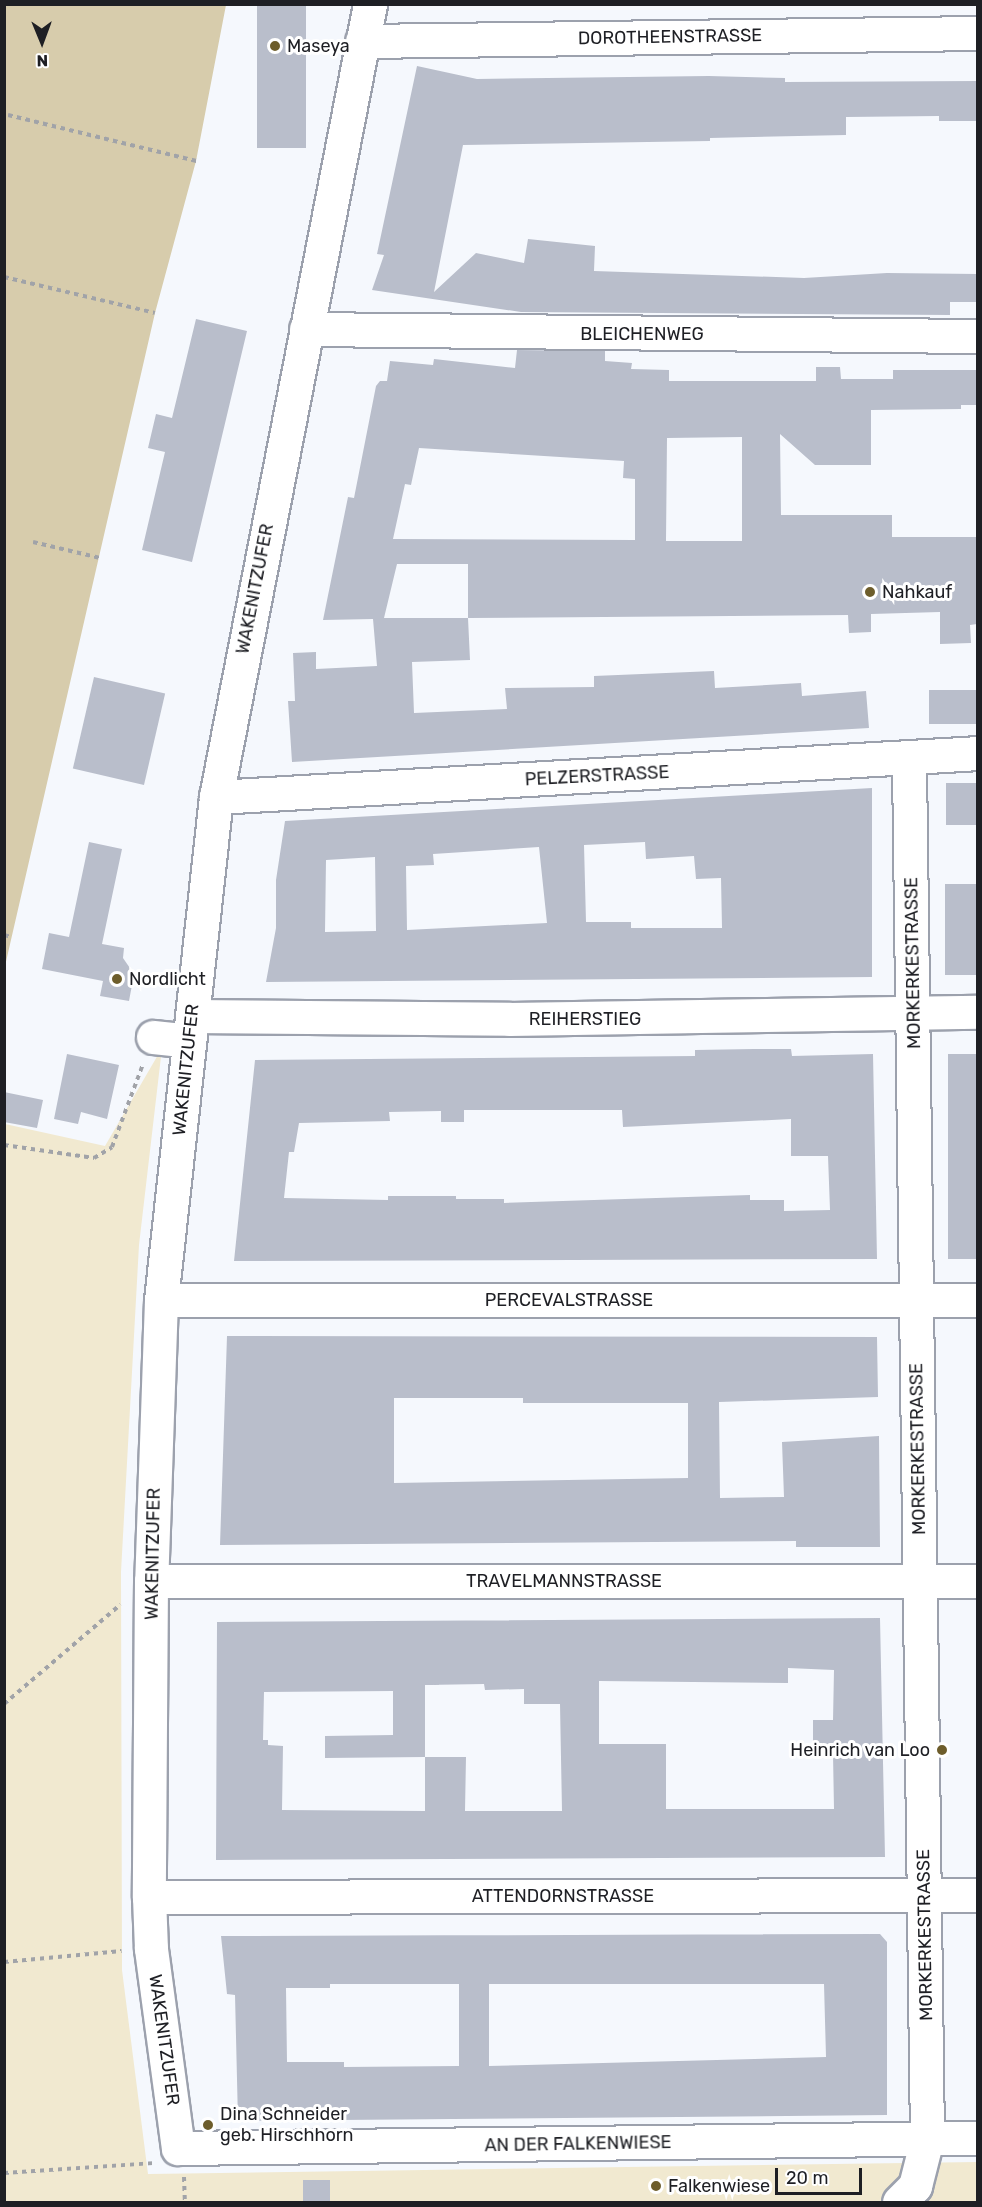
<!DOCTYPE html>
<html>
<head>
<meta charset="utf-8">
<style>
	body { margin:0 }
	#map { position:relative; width:982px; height:2207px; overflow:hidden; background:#f5f8fd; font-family:Rubik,sans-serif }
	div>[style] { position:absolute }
	.green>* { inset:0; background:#f1e9d0 }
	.water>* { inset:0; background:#d7ccac }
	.building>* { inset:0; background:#b9becb; transform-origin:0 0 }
	.path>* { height:4px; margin-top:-2px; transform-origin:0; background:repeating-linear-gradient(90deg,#a1a3a8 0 4.5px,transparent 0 9px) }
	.roads { filter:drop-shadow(2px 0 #9ca1ad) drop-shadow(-2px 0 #9ca1ad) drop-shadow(0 2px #9ca1ad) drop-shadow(0 -2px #9ca1ad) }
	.minor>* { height:33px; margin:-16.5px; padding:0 16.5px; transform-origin:16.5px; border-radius:16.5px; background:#fff }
	.dots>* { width:16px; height:16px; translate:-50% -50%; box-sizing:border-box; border:3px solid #fff; border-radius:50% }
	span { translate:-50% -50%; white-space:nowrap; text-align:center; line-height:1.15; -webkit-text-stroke:6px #fff; paint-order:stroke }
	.street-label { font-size:18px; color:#1e1f24 }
	.poi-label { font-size:18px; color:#1e1f24 }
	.left { translate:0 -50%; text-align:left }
	.right { translate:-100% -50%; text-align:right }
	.frame { position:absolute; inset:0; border:6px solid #1e1f24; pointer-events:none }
	.north { position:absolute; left:12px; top:12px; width:60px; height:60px; -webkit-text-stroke:4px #fff; paint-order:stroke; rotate:179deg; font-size:16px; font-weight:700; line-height:24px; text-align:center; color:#1e1f24 }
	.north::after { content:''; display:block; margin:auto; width:21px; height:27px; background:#1e1f24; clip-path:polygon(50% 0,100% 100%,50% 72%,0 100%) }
	.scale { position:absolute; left:775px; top:2168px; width:87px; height:27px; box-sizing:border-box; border:3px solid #1e1f24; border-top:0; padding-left:8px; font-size:18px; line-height:21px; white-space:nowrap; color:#1e1f24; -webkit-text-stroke:4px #fff; paint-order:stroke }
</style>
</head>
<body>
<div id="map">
	<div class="green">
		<i style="clip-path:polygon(162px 1048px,139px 1245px,121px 1572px,122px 1970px,148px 2174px,977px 2162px,977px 2202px,5px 2202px,5px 1124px,105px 1146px)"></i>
	</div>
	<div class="water">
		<i style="clip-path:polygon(5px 4px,226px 5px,196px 161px,155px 313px,5px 966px)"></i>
	</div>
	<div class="building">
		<i style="left:257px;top:4px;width:49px;height:144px"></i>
		<i style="clip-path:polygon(417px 66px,477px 79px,709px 76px,785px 78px,785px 82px,978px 81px,978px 121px,939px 121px,939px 116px,846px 117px,846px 135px,710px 138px,710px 141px,463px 145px,434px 292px,476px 253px,524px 263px,528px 239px,595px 246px,594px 271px,804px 278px,887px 273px,978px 274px,978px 302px,950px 302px,950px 315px,521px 312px,372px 290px,384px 255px,377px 254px)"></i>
		<i style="clip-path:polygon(196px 319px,247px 331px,192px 562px,142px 550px,165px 452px,148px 448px,156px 414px,172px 418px)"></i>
		<i style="clip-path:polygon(evenodd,517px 350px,605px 351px,605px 361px,632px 363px,631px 369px,669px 370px,669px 381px,816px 381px,816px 367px,840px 367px,841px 379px,893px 379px,893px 370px,978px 370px,978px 405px,961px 405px,961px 409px,871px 410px,871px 465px,815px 465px,780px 434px,781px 515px,892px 515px,892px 537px,976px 537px,977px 624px,970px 625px,971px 643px,940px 644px,940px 612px,871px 614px,871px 632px,849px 633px,848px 615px,468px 618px,470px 660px,412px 662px,414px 713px,507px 709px,505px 688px,594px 687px,594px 676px,714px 671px,715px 688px,801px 683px,802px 696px,866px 691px,869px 728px,292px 762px,288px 701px,295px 701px,293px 653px,316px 652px,316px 669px,377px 666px,373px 619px,323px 620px,348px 497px,354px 498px,376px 386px,380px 381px,387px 381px,390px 361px,433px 365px,434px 359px,515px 368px,517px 350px,742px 437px,742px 541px,666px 541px,667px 438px,742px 437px,517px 350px,419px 448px,624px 461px,623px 478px,635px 479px,635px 540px,393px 539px,405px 484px,411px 485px,419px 448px,517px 350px,397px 564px,468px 564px,468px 618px,384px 618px,397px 564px)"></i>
		<i style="left:94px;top:677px;width:73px;height:94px;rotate:13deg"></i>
		<i style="left:978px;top:690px;width:34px;height:49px;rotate:90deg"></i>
		<i style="left:978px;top:783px;width:42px;height:32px;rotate:90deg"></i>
		<i style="clip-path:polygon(evenodd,872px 788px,872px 977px,266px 982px,276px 928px,276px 880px,285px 821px,872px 788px,645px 842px,646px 859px,694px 856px,696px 879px,721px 878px,722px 928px,631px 928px,631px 922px,586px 922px,584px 845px,645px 842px,872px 788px,539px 847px,547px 923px,407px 930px,406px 866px,434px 865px,433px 854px,539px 847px,872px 788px,375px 857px,376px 931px,325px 932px,326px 860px,375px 857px)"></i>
		<i style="clip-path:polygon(89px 842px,122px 849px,102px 944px,124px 948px,123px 958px,134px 974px,129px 1001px,100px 996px,103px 981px,42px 969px,49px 933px,69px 937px)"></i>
		<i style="left:978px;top:884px;width:91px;height:33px;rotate:90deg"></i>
		<i style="clip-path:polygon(evenodd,754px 1049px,791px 1049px,792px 1056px,873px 1054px,877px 1259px,234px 1261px,255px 1060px,695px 1056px,695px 1050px,754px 1049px,464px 1110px,622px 1110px,623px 1127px,791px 1119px,791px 1156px,828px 1156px,830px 1210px,784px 1211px,784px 1200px,750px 1200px,750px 1195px,504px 1203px,504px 1199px,456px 1199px,456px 1196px,388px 1196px,388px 1200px,284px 1198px,289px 1152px,294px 1152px,299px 1123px,390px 1121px,389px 1112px,441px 1111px,441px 1122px,464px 1122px,464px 1110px)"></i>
		<i style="clip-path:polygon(67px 1054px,119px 1065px,107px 1119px,81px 1112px,78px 1124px,54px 1119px)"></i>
		<i style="left:978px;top:1054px;width:205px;height:30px;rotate:90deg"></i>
		<i style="clip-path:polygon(4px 1092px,43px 1100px,37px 1128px,4px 1122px)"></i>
		<i style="clip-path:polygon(evenodd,227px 1336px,877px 1337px,878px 1397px,719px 1402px,720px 1498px,784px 1497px,782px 1442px,879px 1436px,880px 1547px,796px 1547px,796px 1541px,220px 1545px,227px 1336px,394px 1398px,523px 1398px,523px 1403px,688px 1403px,688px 1478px,394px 1483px,394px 1398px)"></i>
		<i style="clip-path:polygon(evenodd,880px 1618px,885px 1857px,216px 1860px,217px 1622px,880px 1618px,788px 1668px,834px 1670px,833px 1720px,813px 1720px,813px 1754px,833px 1754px,834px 1809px,666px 1809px,666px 1744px,599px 1744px,599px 1681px,788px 1683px,788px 1668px,880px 1618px,484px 1684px,485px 1690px,524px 1689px,524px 1704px,560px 1704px,562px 1811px,465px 1811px,466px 1757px,425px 1757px,425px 1685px,484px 1684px,880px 1618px,393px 1691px,393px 1735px,325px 1736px,325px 1758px,425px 1757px,425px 1811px,282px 1810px,283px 1746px,268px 1745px,268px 1740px,263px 1740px,264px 1692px,393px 1691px)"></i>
		<i style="clip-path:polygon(evenodd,880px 1934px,887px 1942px,887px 2115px,238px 2121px,235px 1995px,227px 1994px,221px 1936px,880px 1934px,330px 1984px,459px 1984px,459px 2066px,344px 2067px,344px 2062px,287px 2062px,286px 1988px,330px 1988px,330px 1984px,880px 1934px,489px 1984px,824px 1984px,826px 2057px,489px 2066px,489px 1984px)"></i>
		<i style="left:303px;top:2180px;width:27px;height:22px"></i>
	</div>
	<div class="path">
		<i style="left:8px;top:115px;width:194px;rotate:13.7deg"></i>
		<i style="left:4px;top:277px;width:155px;rotate:13.4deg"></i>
		<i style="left:33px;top:542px;width:69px;rotate:13.4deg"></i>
		<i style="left:4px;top:935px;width:7px;rotate:16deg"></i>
		<i style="left:4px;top:1145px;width:91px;rotate:8.2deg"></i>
		<i style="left:94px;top:1158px;width:21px;rotate:-31deg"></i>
		<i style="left:112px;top:1147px;width:89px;rotate:-69.5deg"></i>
		<i style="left:4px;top:1704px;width:153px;rotate:-40.5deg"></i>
		<i style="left:4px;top:1962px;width:118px;rotate:-5.4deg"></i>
		<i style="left:4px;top:2173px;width:149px;rotate:-3.8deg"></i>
		<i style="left:184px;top:2177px;width:25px;rotate:88deg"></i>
	</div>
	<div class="roads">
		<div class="minor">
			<i style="left:370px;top:4px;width:808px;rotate:100.99deg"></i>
			<i style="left:216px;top:797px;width:506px;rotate:96.24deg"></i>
			<i style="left:161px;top:1300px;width:281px;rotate:92deg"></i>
			<i style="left:151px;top:1581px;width:316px;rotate:90.4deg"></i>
			<i style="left:149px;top:1897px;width:52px;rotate:87.8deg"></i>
			<i style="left:151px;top:1949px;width:201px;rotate:82.3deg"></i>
			<i style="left:178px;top:2148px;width:800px;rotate:-0.72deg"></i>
			<i style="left:362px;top:41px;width:616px;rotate:-0.74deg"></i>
			<i style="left:306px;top:329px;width:672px;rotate:0.6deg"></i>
			<i style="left:216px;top:797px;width:763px;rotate:-3.3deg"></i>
			<i style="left:192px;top:1016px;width:317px;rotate:0.5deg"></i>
			<i style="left:509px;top:1019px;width:469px;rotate:-0.9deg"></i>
			<i style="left:153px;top:1037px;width:36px;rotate:6deg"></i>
			<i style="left:161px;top:1300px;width:817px"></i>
			<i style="left:151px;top:1581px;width:827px"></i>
			<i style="left:149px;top:1897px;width:829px;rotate:-0.14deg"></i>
			<i style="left:899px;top:2202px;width:23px;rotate:-45deg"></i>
			<i style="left:915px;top:2186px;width:49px;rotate:-75.7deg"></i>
			<i style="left:927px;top:2139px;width:1381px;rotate:-90.75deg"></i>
		</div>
	</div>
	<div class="dots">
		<i style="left:275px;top:46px;background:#6d5d2b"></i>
		<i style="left:870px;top:592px;background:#6d5d2b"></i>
		<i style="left:117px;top:979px;background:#6d5d2b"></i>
		<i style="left:942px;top:1750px;background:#6d5d2b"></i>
		<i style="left:208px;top:2125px;background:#6d5d2b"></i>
		<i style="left:656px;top:2186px;background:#6d5d2b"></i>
	</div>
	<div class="street-label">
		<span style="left:670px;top:37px;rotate:-1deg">DOROTHEENSTRASSE</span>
		<span style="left:642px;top:334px">BLEICHENWEG</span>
		<span style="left:255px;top:589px;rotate:-79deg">WAKENITZUFER</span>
		<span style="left:597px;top:776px;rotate:-3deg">PELZERSTRASSE</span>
		<span style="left:913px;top:963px;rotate:-91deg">MORKERKESTRASSE</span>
		<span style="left:585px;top:1019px">REIHERSTIEG</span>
		<span style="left:186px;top:1070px;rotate:-84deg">WAKENITZUFER</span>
		<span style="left:569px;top:1300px">PERCEVALSTRASSE</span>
		<span style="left:918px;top:1449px;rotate:-91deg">MORKERKESTRASSE</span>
		<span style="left:153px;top:1554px;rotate:-89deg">WAKENITZUFER</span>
		<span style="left:564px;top:1581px">TRAVELMANNSTRASSE</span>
		<span style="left:563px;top:1896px">ATTENDORNSTRASSE</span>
		<span style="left:925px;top:1935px;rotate:-91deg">MORKERKESTRASSE</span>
		<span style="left:164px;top:2040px;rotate:82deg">WAKENITZUFER</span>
		<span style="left:578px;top:2144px;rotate:-1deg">AN DER FALKENWIESE</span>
	</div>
	<div class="poi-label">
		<span class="left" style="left:287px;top:46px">Maseya</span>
		<span class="left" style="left:882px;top:592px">Nahkauf</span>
		<span class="left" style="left:129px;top:979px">Nordlicht</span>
		<span class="right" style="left:930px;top:1750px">Heinrich van Loo</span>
		<span class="left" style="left:220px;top:2125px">Dina Schneider<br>geb. Hirschhorn</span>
		<span class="left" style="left:668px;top:2186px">Falkenwiese</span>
	</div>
	<div class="frame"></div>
	<div class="north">N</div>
	<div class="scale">20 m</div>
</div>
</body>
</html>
